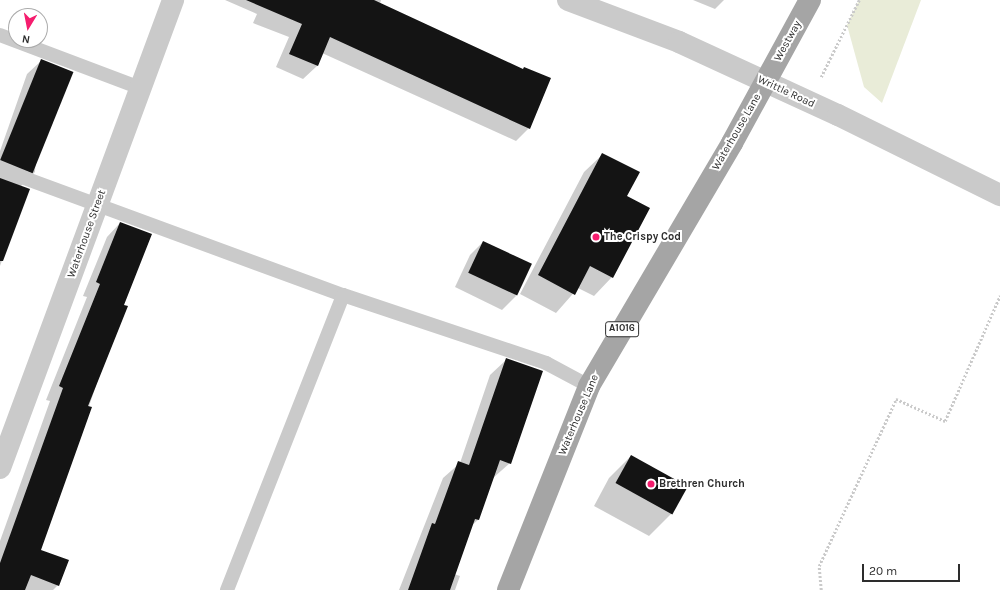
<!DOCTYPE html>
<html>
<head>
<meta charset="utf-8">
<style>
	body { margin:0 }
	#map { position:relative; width:1000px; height:590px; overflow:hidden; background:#fff; font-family:Karla,sans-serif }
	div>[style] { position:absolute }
	.green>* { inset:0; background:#e9ecd8 }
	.shadow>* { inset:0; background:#0003 }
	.building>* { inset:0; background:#141414; transform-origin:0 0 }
	.path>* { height:2.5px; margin-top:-1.25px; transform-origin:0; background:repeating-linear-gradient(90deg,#cacaca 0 2px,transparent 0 4px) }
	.service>* { height:14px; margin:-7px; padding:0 7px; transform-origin:7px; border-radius:7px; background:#cacaca }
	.minor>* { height:22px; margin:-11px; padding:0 11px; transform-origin:11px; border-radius:11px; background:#cacaca }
	.tertiary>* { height:22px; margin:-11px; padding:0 11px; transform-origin:11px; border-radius:11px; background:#cacaca }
	.primary>* { height:22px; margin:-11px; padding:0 11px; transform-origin:11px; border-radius:11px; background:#a5a5a5 }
	.dots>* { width:11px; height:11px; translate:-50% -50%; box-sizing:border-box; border:2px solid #fff; border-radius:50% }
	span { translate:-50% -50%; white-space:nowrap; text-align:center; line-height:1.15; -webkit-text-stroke:4px #fff; paint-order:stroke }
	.shield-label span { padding:1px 3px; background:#fff; border:1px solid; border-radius:3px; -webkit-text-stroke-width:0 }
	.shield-label { font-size:10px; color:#2d2d2d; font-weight:700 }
	.street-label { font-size:11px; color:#2d2d2d }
	.poi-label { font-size:11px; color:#2d2d2d; font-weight:700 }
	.left { translate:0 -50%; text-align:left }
	.north { position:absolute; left:8px; top:8px; width:40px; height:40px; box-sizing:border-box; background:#fff; border:1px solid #ababab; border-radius:50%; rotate:190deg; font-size:11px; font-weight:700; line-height:16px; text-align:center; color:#2d2d2d }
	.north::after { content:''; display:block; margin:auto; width:14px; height:18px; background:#f51d6e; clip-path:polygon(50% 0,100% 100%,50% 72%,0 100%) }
	.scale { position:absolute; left:862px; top:564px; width:98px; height:18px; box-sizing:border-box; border:2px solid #2d2d2d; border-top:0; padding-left:5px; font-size:12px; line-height:14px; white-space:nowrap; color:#2d2d2d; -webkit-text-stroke:3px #fff; paint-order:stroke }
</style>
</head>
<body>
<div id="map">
	<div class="green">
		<i style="clip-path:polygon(859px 0,921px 0,882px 103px,864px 87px,847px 25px)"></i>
	</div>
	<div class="shadow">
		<i style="clip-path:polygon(225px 0,381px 0,380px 4px,529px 128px,516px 141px,322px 53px,317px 66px,303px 79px,276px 67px,289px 37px,253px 23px,257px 14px)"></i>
		<i style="clip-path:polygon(693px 0,724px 0,715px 9px)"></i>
		<i style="clip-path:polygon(41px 61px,35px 172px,20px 187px,28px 190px,0 266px,0 151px,27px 74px)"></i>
		<i style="clip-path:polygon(603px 154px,612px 277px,594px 296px,578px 288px,556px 313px,520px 294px,584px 172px)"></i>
		<i style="clip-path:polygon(120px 223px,123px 306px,40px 551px,58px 585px,53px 590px,0 590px,0 541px,50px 401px,46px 400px,87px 297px,83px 296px,107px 237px)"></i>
		<i style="clip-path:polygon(483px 242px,516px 296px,502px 310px,455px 287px,470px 255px)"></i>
		<i style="clip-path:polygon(506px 360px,510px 463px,493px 478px,478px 520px,471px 526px,454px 574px,460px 576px,455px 590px,399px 590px,443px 478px,460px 463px,490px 375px)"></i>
		<i style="clip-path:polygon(631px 456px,686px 486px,671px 514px,649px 536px,594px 506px,609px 478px)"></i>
	</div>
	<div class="building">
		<i style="clip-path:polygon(246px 0,374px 0,523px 69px,524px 67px,551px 78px,530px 129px,330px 37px,318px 66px,289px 54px,302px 24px)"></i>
		<i style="left:41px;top:59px;width:35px;height:109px;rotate:22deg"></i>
		<i style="clip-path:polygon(602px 153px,640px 172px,627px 196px,650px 208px,613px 278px,590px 266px,575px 295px,538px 275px)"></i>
		<i style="clip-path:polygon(0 178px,30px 189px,3px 261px,0 261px)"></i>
		<i style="clip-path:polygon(120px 222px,152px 234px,124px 305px,128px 306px,88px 406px,92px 407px,41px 550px,69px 560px,59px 586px,31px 575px,25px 590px,0 590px,0 563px,63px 388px,59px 386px,100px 284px,96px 282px)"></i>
		<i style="left:483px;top:241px;width:54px;height:35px;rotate:25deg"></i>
		<i style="clip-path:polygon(506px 358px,543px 371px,511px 464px,500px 460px,479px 520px,475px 519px,450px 590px,408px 590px,432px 523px,435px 524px,458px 461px,469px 465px)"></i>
		<i style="left:631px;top:455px;width:65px;height:32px;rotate:29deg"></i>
	</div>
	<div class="path">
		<i style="left:821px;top:77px;width:86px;rotate:-63.7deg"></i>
		<i style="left:821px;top:590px;width:24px;rotate:-95deg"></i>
		<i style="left:819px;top:566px;width:184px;rotate:-65.2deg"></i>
		<i style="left:896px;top:399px;width:54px;rotate:24.2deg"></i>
		<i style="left:945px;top:421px;width:137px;rotate:-66.3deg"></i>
	</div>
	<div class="service">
		<i style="left:0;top:35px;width:150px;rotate:20.7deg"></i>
		<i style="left:0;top:169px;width:365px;rotate:20.2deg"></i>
		<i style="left:343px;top:295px;width:214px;rotate:18.5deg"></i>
		<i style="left:546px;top:363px;width:49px;rotate:28.1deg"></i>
		<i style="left:227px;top:590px;width:317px;rotate:-68.5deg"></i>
	</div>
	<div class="minor">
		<i style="left:0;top:468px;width:499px;rotate:-69.7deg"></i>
	</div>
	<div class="tertiary">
		<i style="left:568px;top:0;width:119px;rotate:20.7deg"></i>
		<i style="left:679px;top:42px;width:175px;rotate:24.7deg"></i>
		<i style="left:838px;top:115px;width:181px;rotate:26.3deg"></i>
	</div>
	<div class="primary">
		<i style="left:508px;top:590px;width:219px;rotate:-68.3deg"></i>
		<i style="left:589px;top:386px;width:282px;rotate:-59.5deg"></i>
		<i style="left:732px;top:143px;width:163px;rotate:-61.4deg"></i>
	</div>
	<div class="dots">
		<i style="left:596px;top:237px;background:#f51d6e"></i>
		<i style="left:651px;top:484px;background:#f51d6e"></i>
	</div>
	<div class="shield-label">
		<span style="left:622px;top:329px">A1016</span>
	</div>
	<div class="street-label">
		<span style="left:788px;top:41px;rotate:-61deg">Westway</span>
		<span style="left:786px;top:92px;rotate:25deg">Writtle Road</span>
		<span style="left:737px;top:132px;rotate:-60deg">Waterhouse Lane</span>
		<span style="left:87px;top:234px;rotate:-70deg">Waterhouse Street</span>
		<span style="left:579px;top:415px;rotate:-67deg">Waterhouse Lane</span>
	</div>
	<div class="poi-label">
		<span class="left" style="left:604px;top:237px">The Crispy Cod</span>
		<span class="left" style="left:659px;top:484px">Brethren Church</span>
	</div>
	<div class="north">N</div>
	<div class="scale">20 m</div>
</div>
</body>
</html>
